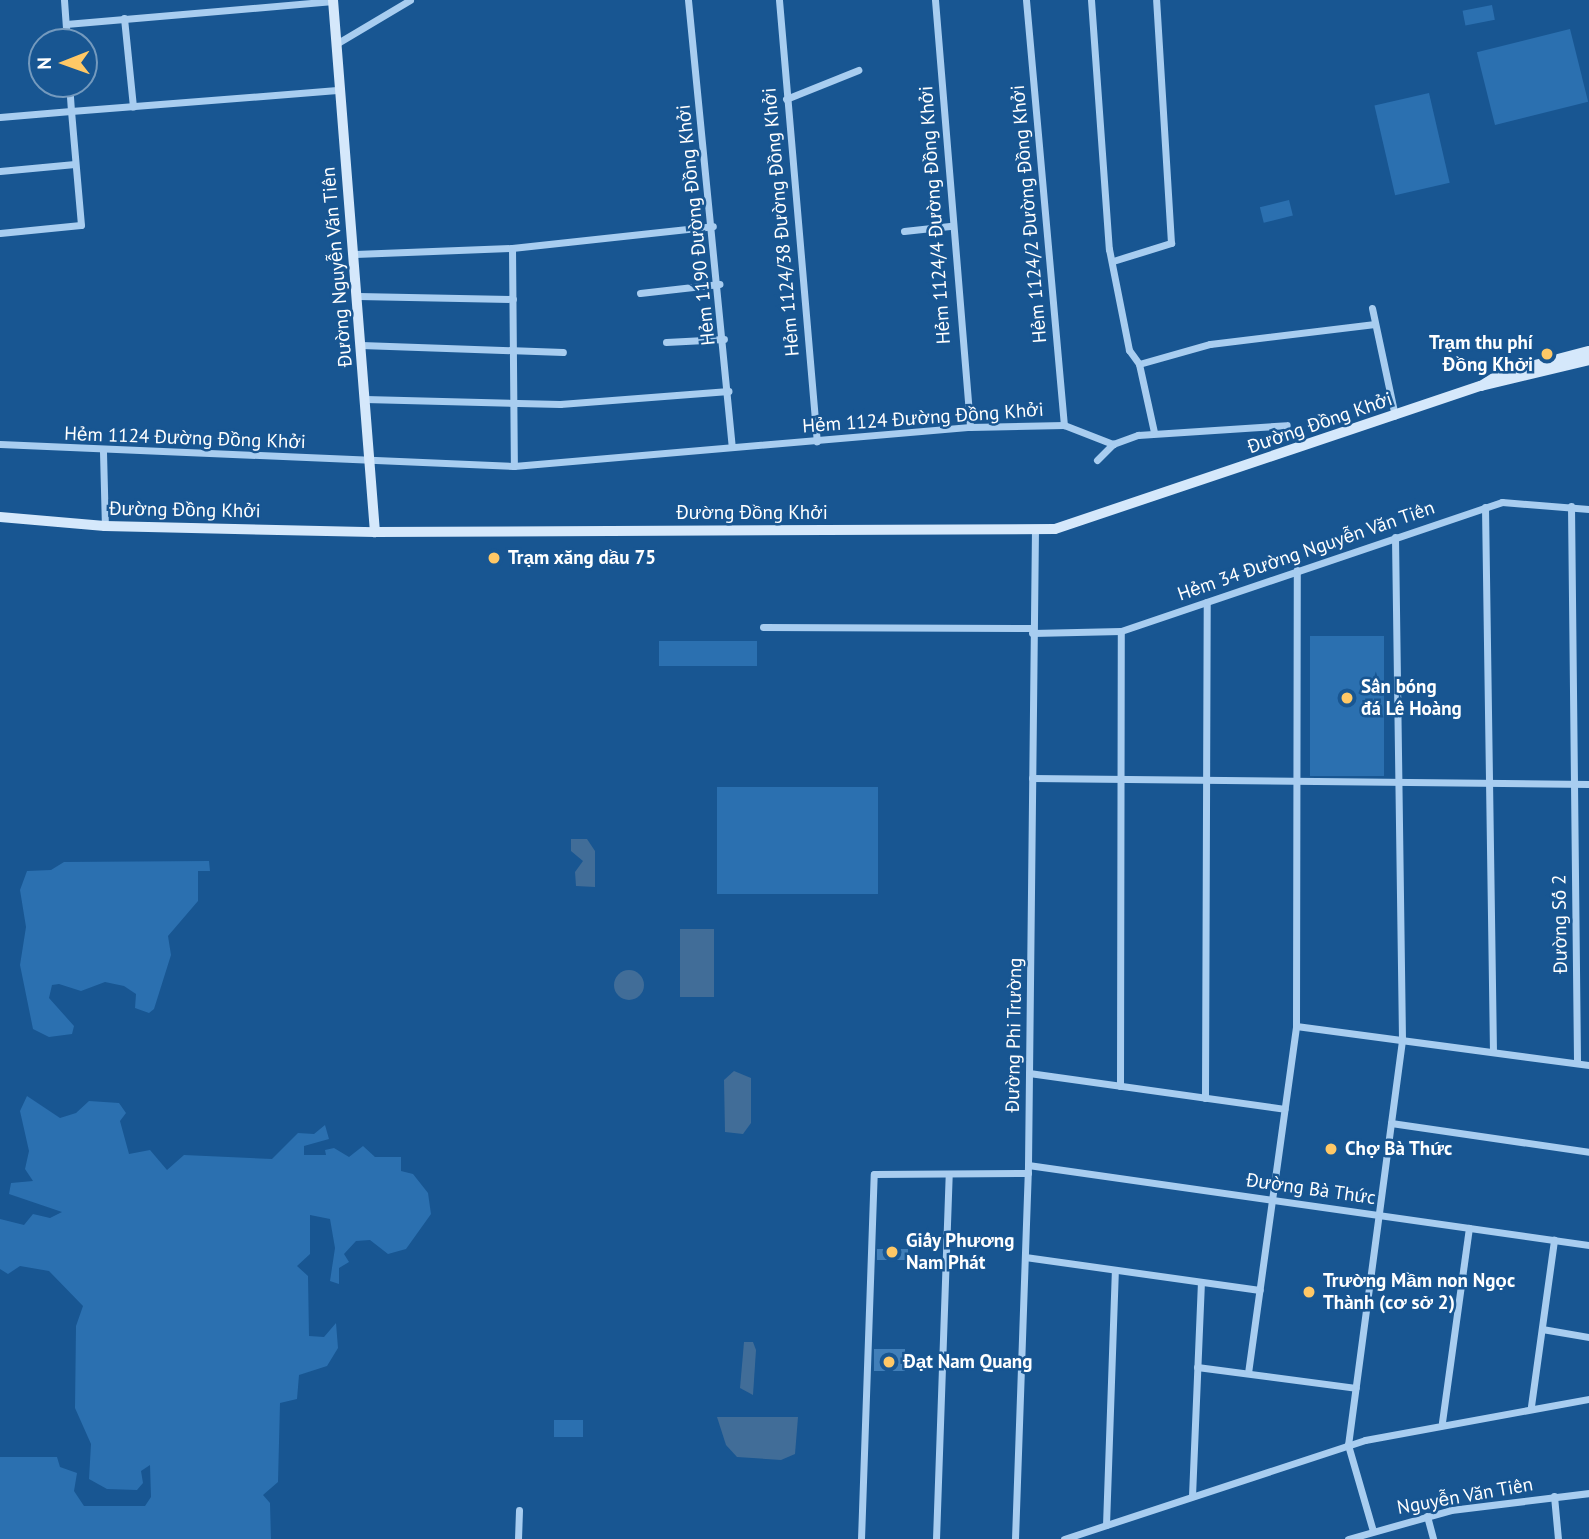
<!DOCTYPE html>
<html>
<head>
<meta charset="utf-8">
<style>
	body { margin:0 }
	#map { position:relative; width:1589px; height:1539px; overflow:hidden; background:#185692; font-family:"PT Sans",sans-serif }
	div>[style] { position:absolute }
	.green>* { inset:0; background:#2b70b0; transform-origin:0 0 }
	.water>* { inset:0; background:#416d98; transform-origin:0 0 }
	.round { border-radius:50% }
	.building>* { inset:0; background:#417fb9; transform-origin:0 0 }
	.street>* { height:7px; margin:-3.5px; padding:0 3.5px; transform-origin:3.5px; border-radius:3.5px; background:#a8cdf0 }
	.secondary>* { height:10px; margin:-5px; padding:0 5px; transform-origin:5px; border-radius:5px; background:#d5e8fb }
	.dots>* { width:19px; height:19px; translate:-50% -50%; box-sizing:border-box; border:4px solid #185692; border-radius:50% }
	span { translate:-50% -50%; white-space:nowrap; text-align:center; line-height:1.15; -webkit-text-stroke:5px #185692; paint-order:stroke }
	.street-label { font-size:19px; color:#fff }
	.poi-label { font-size:19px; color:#fff; font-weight:700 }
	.right { translate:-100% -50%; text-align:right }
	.left { translate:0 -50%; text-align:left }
	.north { position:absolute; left:28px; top:28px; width:70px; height:70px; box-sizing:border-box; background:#185692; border:2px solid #749abe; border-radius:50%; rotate:269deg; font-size:19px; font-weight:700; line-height:28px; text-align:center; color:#fff }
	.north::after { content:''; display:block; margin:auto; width:24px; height:32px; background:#ffc866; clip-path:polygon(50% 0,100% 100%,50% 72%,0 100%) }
</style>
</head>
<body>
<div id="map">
	<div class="green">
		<i style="left:1492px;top:5px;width:15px;height:30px;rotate:79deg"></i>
		<i style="left:1570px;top:29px;width:75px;height:96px;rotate:76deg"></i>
		<i style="left:1429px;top:93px;width:92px;height:56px;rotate:77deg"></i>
		<i style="left:1289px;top:200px;width:16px;height:30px;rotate:76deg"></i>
		<i style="left:1310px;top:636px;width:74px;height:140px"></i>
		<i style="left:757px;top:641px;width:25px;height:98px;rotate:90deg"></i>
		<i style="left:717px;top:787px;width:161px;height:107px"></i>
		<i style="clip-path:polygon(209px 861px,210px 871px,198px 871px,198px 901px,168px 936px,171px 955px,154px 1009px,149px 1013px,135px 1008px,136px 994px,124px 986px,105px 982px,81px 991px,59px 984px,52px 985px,49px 998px,74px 1026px,72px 1034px,49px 1037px,33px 1029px,20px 965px,26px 927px,20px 890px,27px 871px,51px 870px,64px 862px)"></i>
		<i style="clip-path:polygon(27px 1096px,60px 1118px,76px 1113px,89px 1101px,119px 1103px,126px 1113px,120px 1121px,129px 1154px,150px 1150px,167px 1170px,184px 1155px,272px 1159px,298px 1133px,314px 1134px,325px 1125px,329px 1139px,304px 1146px,304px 1155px,326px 1155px,325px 1150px,334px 1148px,349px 1157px,363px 1146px,375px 1157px,401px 1157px,401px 1171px,413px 1174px,428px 1193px,431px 1214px,406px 1249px,388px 1254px,370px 1240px,356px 1241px,344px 1254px,349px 1262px,339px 1268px,339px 1284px,330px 1281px,335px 1248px,330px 1219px,310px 1215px,310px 1254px,297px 1266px,308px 1276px,309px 1336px,324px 1337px,336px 1323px,338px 1348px,327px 1366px,299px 1375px,297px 1399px,280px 1403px,278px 1482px,263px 1495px,270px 1503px,271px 1539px,0 1539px,0 1457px,57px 1457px,60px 1467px,77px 1473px,74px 1491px,84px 1506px,145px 1506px,151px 1497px,150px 1465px,141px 1471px,143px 1483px,137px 1490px,107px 1489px,89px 1479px,91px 1444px,75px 1408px,76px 1326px,83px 1306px,49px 1271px,20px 1266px,8px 1274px,0 1269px,0 1219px,24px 1225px,33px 1214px,50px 1218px,62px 1212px,9px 1194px,11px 1183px,33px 1181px,25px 1169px,29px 1151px,20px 1111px)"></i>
		<i style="left:583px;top:1420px;width:17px;height:29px;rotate:90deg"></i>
	</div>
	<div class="water">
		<i style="clip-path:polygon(571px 839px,587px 839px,595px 851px,595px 887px,576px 886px,575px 872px,583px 861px,571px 851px)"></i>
		<i style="left:680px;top:929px;width:34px;height:68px"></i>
		<i class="round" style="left:614px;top:970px;width:30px;height:30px"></i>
		<i style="clip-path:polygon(734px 1071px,751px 1078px,751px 1123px,743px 1134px,725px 1132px,724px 1080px)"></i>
		<i style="clip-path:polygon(744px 1342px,753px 1342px,756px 1350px,753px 1395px,740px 1388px)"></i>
		<i style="clip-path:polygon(717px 1417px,798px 1417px,795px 1454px,781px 1460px,737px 1457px,726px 1445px)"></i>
	</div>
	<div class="building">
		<i style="left:877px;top:1249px;width:31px;height:11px"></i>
		<i style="left:874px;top:1349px;width:31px;height:22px"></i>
	</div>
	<div class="street">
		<i style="left:64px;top:0;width:42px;rotate:85.9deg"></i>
		<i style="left:688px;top:0;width:449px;rotate:84.4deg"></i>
		<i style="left:779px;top:0;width:443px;rotate:85.1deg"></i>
		<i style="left:935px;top:0;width:428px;rotate:85.3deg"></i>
		<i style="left:1026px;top:0;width:427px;rotate:84.9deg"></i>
		<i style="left:1091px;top:0;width:250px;rotate:85.9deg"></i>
		<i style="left:1109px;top:249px;width:103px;rotate:78.8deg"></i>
		<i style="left:1129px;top:350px;width:17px;rotate:54deg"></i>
		<i style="left:1139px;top:364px;width:70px;rotate:77.6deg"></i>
		<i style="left:124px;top:18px;width:89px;rotate:84.2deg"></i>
		<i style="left:66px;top:24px;width:268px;rotate:-4.9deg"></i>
		<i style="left:336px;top:44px;width:86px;rotate:-30.7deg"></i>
		<i style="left:786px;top:99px;width:78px;rotate:-21.9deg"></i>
		<i style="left:0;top:117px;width:71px;rotate:-4.8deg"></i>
		<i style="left:71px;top:111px;width:27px;rotate:-94deg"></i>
		<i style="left:0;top:171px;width:75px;rotate:-5.3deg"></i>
		<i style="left:904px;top:231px;width:46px;rotate:-6.2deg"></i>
		<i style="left:0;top:233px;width:81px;rotate:-5.6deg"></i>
		<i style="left:81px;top:225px;width:114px;rotate:-95deg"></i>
		<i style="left:71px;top:111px;width:270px;rotate:-4.5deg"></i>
		<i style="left:512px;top:248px;width:218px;rotate:89.5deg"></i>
		<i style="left:355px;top:254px;width:157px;rotate:-2.2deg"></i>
		<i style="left:512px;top:248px;width:202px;rotate:-6.2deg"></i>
		<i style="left:1113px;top:261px;width:61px;rotate:-17.2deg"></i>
		<i style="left:1171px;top:243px;width:243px;rotate:-93.5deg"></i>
		<i style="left:640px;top:293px;width:80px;rotate:-6.5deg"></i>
		<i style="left:358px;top:296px;width:155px;rotate:1.1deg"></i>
		<i style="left:1372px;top:308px;width:110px;rotate:78deg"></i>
		<i style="left:666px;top:342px;width:58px;rotate:-3deg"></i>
		<i style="left:361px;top:345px;width:202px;rotate:2deg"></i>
		<i style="left:1139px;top:364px;width:74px;rotate:-15.7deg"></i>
		<i style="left:1210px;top:344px;width:166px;rotate:-6.9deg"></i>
		<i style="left:365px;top:399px;width:195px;rotate:1.5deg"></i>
		<i style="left:560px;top:404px;width:169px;rotate:-4.4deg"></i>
		<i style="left:0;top:444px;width:514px;rotate:2.45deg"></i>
		<i style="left:514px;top:466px;width:458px;rotate:-4.9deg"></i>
		<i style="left:970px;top:427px;width:94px;rotate:-1.2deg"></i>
		<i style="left:1064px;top:425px;width:53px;rotate:21.2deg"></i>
		<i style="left:103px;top:452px;width:74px;rotate:88.5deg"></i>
		<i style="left:1097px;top:460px;width:23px;rotate:-45deg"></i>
		<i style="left:1113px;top:444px;width:27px;rotate:-20deg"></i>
		<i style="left:1138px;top:435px;width:149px;rotate:-3.8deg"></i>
		<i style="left:1571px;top:506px;width:557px;rotate:89.38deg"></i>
		<i style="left:1485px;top:507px;width:545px;rotate:89.16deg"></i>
		<i style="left:763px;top:627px;width:270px;rotate:0.2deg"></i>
		<i style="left:1032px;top:633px;width:89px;rotate:-1.3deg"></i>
		<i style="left:1121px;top:631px;width:402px;rotate:-18.7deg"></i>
		<i style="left:1502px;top:502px;width:87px;rotate:4.6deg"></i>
		<i style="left:1032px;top:778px;width:557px;rotate:0.62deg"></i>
		<i style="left:1296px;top:1026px;width:296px;rotate:7.6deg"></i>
		<i style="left:1029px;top:1073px;width:258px;rotate:8deg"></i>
		<i style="left:1120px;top:1086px;width:455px;rotate:-89.9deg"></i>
		<i style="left:1205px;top:1098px;width:496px;rotate:-89.8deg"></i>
		<i style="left:1391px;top:1123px;width:200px;rotate:8.3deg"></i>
		<i style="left:1028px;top:1165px;width:567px;rotate:8.12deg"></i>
		<i style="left:1025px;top:1257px;width:237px;rotate:8deg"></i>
		<i style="left:1542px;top:1329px;width:48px;rotate:9.7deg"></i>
		<i style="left:1197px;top:1367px;width:160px;rotate:7.5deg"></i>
		<i style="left:1248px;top:1373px;width:350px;rotate:-82.1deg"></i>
		<i style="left:1296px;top:1026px;width:456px;rotate:-89.9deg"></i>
		<i style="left:1531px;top:1406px;width:168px;rotate:-82.1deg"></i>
		<i style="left:1442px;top:1422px;width:196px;rotate:-82.1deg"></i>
		<i style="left:1192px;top:1496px;width:214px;rotate:-87.6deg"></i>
		<i style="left:1554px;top:1496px;width:43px;rotate:84.7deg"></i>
		<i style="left:1427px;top:1516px;width:24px;rotate:75deg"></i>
		<i style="left:1106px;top:1525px;width:255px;rotate:-88deg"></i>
		<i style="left:1373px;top:1531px;width:90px;rotate:-106.2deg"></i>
		<i style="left:1348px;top:1445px;width:410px;rotate:-82.4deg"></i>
		<i style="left:1402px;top:1039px;width:502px;rotate:-90.8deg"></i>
		<i style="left:518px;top:1539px;width:29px;rotate:-88deg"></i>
		<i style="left:861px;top:1539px;width:365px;rotate:-88deg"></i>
		<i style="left:874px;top:1174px;width:154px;rotate:-0.4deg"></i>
		<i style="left:936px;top:1539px;width:365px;rotate:-88deg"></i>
		<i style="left:1015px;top:1539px;width:374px;rotate:-88deg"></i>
		<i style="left:1028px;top:1165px;width:634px;rotate:-89.37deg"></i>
		<i style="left:1064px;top:1539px;width:317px;rotate:-18.2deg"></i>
		<i style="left:1365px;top:1440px;width:228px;rotate:-10.4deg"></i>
		<i style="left:1348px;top:1539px;width:107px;rotate:-15.7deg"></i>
		<i style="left:1451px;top:1510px;width:139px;rotate:-7deg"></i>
	</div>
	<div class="secondary">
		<i style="left:333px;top:0;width:534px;rotate:85.49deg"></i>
		<i style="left:1481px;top:386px;width:22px;rotate:-32deg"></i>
		<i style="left:1500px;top:374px;width:92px;rotate:-14.5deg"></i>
		<i style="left:0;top:517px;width:105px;rotate:4.9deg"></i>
		<i style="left:105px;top:526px;width:270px;rotate:1.3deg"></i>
		<i style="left:375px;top:532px;width:680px;rotate:-0.25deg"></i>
		<i style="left:1055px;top:529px;width:449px;rotate:-18.6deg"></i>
		<i style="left:1481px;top:386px;width:111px;rotate:-13.5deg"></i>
	</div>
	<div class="dots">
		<i style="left:1547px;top:354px;background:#ffc866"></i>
		<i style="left:494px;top:558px;background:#ffc866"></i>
		<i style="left:1347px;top:698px;background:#ffc866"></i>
		<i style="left:1331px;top:1149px;background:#ffc866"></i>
		<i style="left:892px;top:1252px;background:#ffc866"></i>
		<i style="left:1309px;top:1292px;background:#ffc866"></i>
		<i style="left:889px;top:1362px;background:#ffc866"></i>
	</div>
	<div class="street-label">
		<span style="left:1029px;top:214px;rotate:-95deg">Hẻm 1124/2 Đường Đồng Khởi</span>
		<span style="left:935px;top:215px;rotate:-94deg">Hẻm 1124/4 Đường Đồng Khởi</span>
		<span style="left:781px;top:222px;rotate:-95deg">Hẻm 1124/38 Đường Đồng Khởi</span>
		<span style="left:696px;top:225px;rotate:-96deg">Hẻm 1190 Đường Đồng Khởi</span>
		<span style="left:337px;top:267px;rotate:-95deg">Đường Nguyễn Văn Tiên</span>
		<span style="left:923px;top:418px;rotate:-4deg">Hẻm 1124 Đường Đồng Khởi</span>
		<span style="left:1320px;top:423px;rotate:-19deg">Đường Đồng Khởi</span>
		<span style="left:185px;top:438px;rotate:2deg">Hẻm 1124 Đường Đồng Khởi</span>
		<span style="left:185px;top:510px;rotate:1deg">Đường Đồng Khởi</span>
		<span style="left:752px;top:513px">Đường Đồng Khởi</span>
		<span style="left:1306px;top:551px;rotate:-19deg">Hẻm 34 Đường Nguyễn Văn Tiên</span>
		<span style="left:1560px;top:924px;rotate:-91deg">Đường Số 2</span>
		<span style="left:1014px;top:1035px;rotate:-89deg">Đường Phi Trường</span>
		<span style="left:1311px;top:1189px;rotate:8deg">Đường Bà Thức</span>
		<span style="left:1465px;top:1496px;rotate:-10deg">Nguyễn Văn Tiên</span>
	</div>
	<div class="poi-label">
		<span class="right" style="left:1533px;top:354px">Trạm thu phí<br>Đồng Khởi</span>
		<span class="left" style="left:508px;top:558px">Trạm xăng dầu 75</span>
		<span class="left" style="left:1361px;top:698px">Sân bóng<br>đá Lê Hoàng</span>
		<span class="left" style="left:1345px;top:1149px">Chợ Bà Thức</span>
		<span class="left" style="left:906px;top:1252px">Giấy Phương<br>Nam Phát</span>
		<span class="left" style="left:1323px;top:1292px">Trường Mầm non Ngọc<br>Thành (cơ sở 2)</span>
		<span class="left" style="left:903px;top:1362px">Đạt Nam Quang</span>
	</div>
	<div class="north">N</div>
</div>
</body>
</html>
